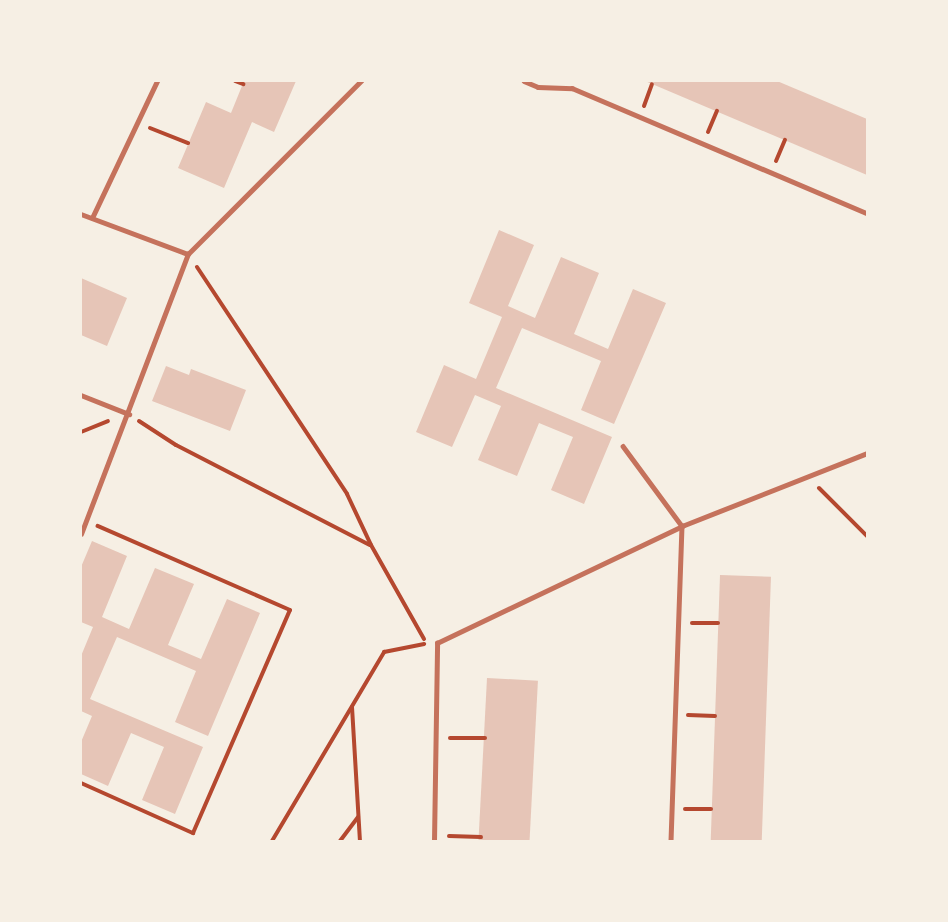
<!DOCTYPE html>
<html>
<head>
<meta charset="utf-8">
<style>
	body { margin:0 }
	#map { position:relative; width:948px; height:922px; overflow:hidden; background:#f6efe4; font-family:Arial,sans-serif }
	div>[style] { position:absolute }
	.building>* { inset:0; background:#e6c5b7; transform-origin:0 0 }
	.path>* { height:4px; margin:-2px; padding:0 2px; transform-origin:2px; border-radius:2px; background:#b5482f }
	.service>* { height:4.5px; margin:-2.25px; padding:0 2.25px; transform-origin:2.25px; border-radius:2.25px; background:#c5725c }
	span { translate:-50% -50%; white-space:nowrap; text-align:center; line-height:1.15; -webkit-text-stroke:6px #f6efe4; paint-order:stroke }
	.frame { position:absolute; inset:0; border:82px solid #f6efe4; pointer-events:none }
</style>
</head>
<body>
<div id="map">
	<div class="building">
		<i style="clip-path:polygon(244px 81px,296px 81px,274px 132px,252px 122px,224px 188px,178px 168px,206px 102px,231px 113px)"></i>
		<i style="clip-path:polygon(645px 81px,777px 81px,867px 119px,867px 175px)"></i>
		<i style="clip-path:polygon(499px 230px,534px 245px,508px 306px,535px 318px,561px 257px,599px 273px,574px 334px,608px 349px,633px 289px,666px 303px,614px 424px,581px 410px,601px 361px,522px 328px,496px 388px,612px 437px,584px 504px,551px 490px,573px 437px,539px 423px,517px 476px,478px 460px,501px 406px,475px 395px,452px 447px,416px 432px,444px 365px,476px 379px,502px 317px,469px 303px)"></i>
		<i style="clip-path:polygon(81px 278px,127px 298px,107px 346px,81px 335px)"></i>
		<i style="clip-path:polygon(166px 366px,189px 375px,191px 369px,246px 390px,230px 431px,152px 401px)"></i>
		<i style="clip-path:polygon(92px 541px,127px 556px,102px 617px,129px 629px,155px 568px,194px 584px,168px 645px,201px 659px,227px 599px,260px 613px,208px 736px,175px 722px,196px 671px,117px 637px,90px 699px,203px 747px,175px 814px,142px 800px,164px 747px,131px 733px,108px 786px,81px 774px,81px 742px,92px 716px,81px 711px,81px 656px,93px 627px,81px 622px,81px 567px)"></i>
		<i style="left:720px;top:575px;width:51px;height:266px;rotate:2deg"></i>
		<i style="left:487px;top:678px;width:51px;height:163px;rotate:3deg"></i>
	</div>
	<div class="path">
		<i style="left:235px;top:81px;width:9px;rotate:21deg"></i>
		<i style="left:644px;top:106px;width:23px;rotate:-70deg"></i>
		<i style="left:150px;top:128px;width:41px;rotate:21.5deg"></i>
		<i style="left:708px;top:132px;width:23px;rotate:-67deg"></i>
		<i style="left:776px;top:161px;width:23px;rotate:-67deg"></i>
		<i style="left:197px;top:267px;width:272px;rotate:56.5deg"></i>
		<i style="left:347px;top:494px;width:56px;rotate:64.8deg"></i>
		<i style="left:371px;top:545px;width:108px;rotate:60.6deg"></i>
		<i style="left:139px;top:421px;width:44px;rotate:33deg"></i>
		<i style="left:176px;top:445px;width:218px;rotate:27.3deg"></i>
		<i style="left:81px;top:432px;width:29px;rotate:-22deg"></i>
		<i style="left:819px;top:488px;width:68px;rotate:45deg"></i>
		<i style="left:692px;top:623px;width:26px"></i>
		<i style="left:352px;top:707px;width:134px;rotate:86.6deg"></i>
		<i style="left:688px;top:715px;width:27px;rotate:2deg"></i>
		<i style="left:450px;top:738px;width:35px"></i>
		<i style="left:81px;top:783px;width:123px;rotate:24.1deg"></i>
		<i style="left:193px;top:833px;width:243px;rotate:-66.5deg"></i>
		<i style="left:290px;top:610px;width:210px;rotate:-156.4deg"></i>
		<i style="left:685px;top:809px;width:26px"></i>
		<i style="left:449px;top:836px;width:32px;rotate:2deg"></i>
		<i style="left:272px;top:841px;width:220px;rotate:-59.3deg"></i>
		<i style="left:384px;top:652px;width:41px;rotate:-11.3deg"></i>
		<i style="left:340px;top:841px;width:30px;rotate:-53deg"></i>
	</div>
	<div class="service">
		<i style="left:524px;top:81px;width:15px;rotate:23deg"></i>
		<i style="left:538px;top:87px;width:34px;rotate:2deg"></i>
		<i style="left:572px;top:88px;width:320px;rotate:23deg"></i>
		<i style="left:81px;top:214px;width:114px;rotate:20.5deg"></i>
		<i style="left:92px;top:218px;width:152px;rotate:-64.6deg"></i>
		<i style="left:81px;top:395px;width:52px;rotate:21.6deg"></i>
		<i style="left:623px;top:446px;width:99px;rotate:53.6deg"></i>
		<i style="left:682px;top:526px;width:315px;rotate:92deg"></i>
		<i style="left:81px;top:534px;width:300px;rotate:-69.1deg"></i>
		<i style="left:188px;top:254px;width:245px;rotate:-45deg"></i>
		<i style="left:434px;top:841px;width:198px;rotate:-89.1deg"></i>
		<i style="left:437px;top:643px;width:272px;rotate:-25.5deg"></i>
		<i style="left:682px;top:526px;width:199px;rotate:-21.5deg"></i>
	</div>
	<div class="frame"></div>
</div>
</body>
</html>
